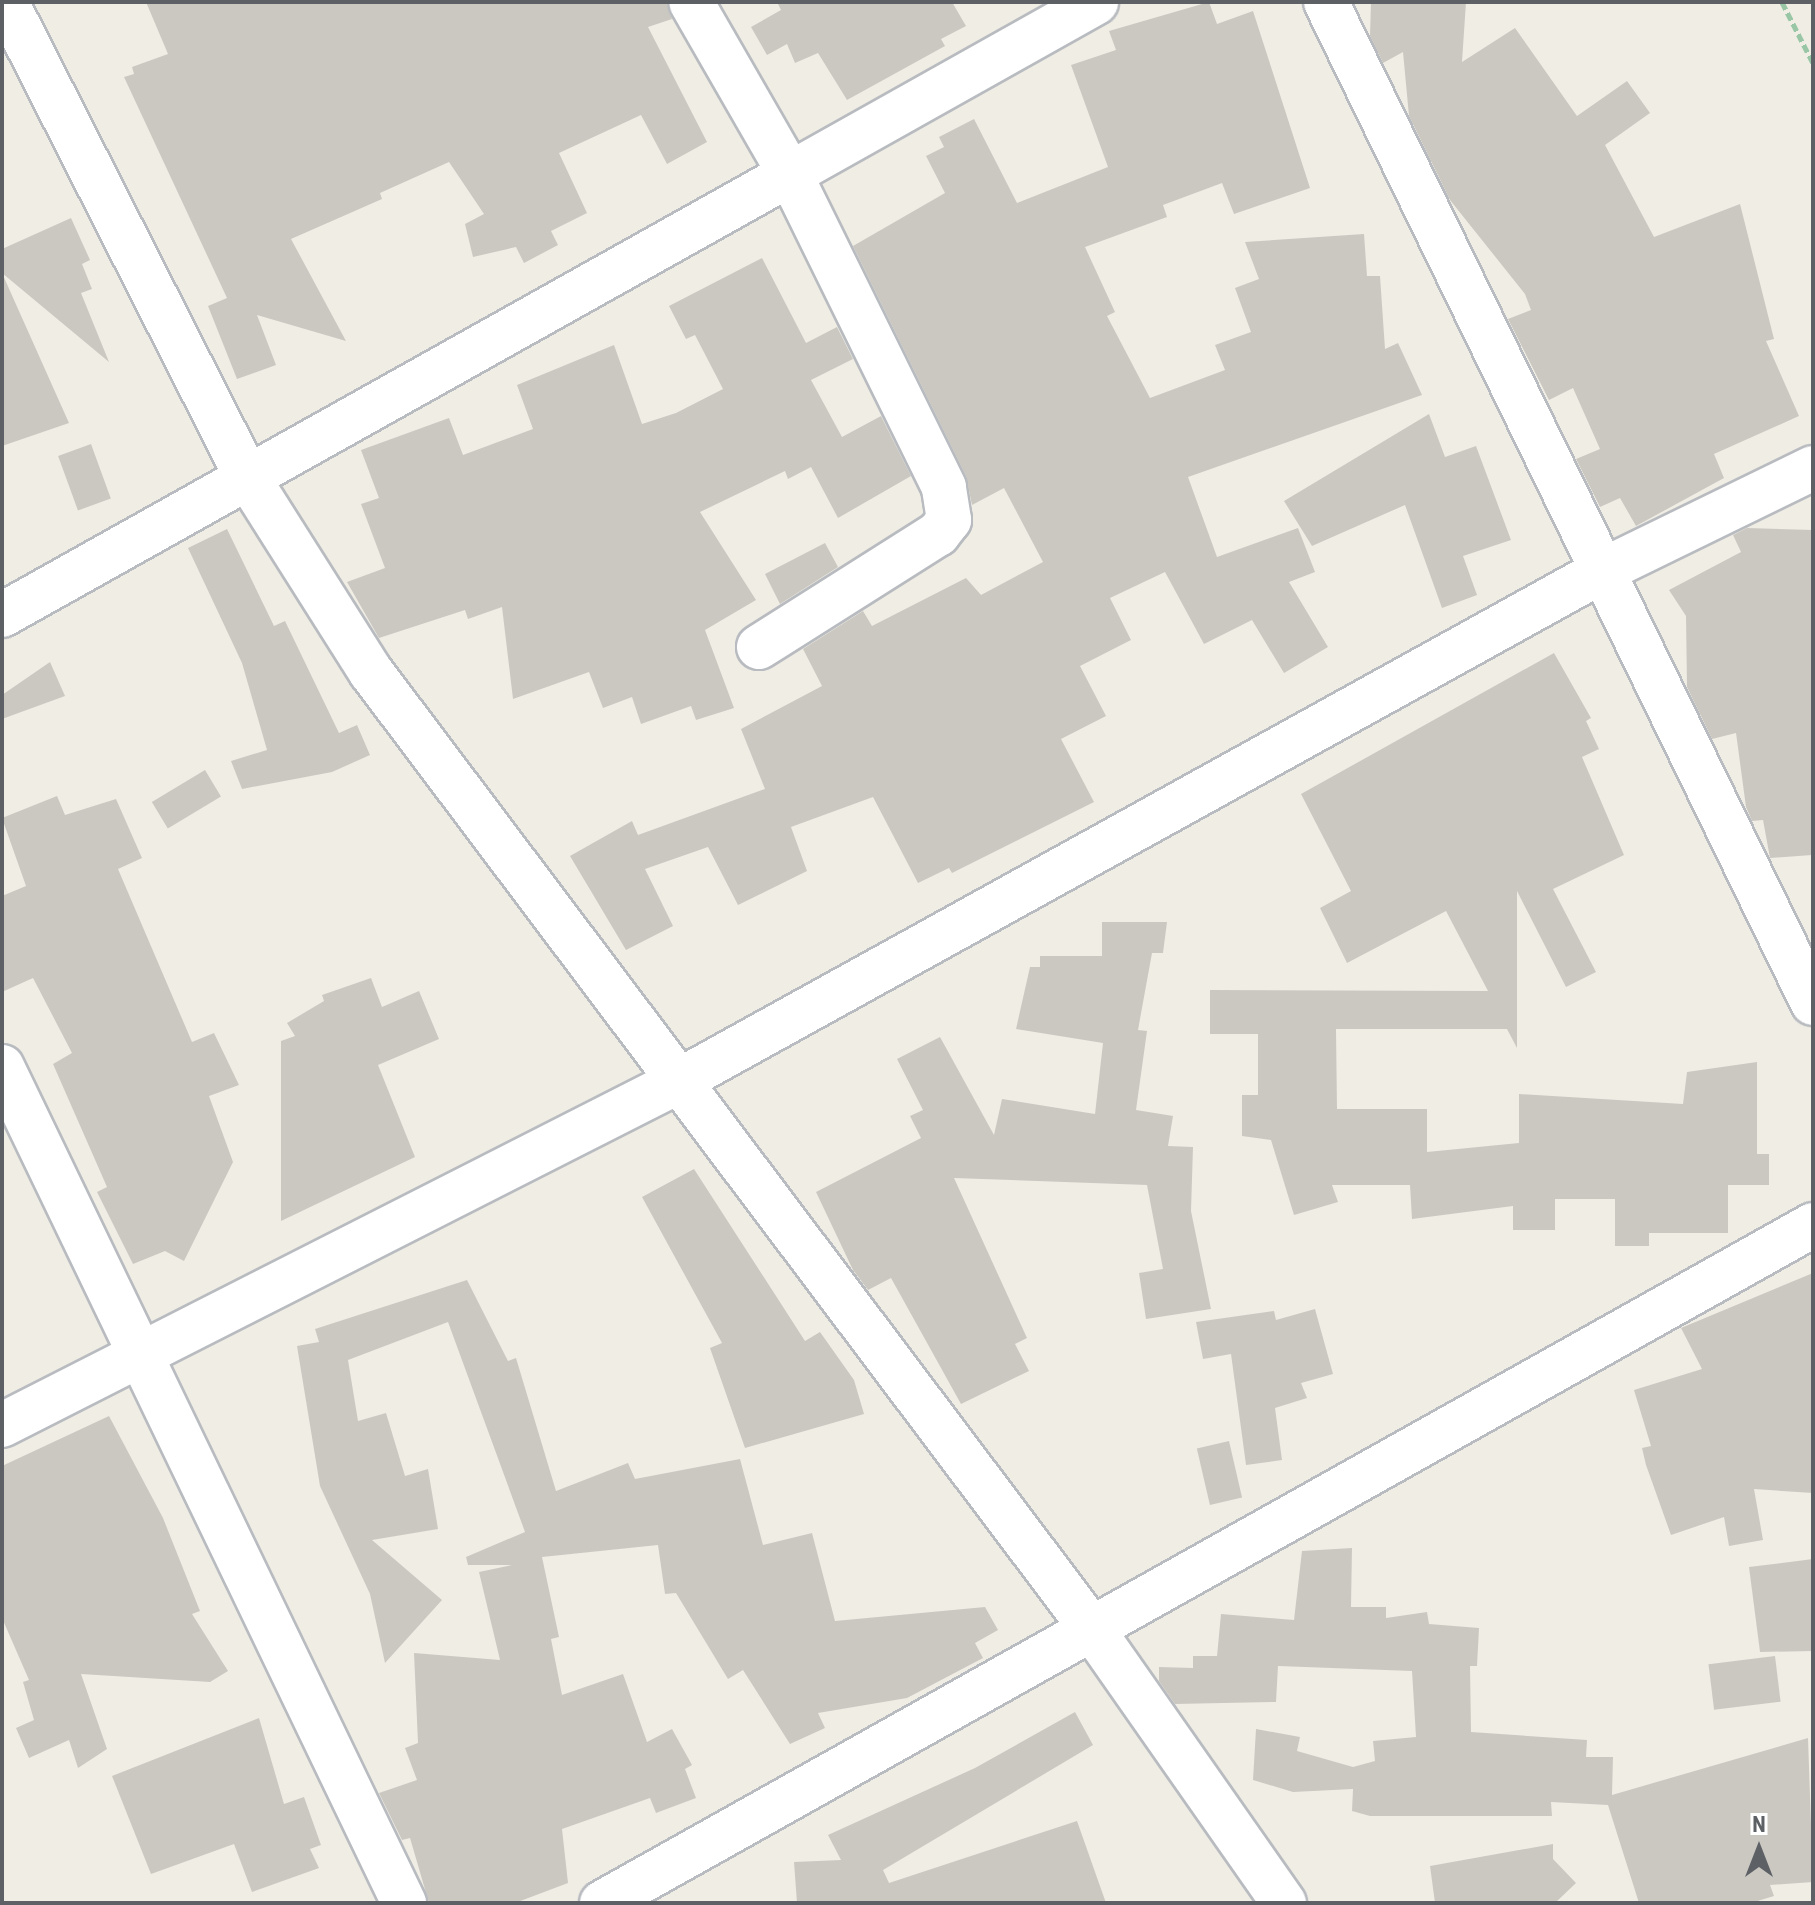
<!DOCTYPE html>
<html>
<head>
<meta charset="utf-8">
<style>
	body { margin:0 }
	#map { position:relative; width:1815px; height:1905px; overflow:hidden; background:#f0ede5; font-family:"Roboto Condensed",sans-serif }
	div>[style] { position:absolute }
	.building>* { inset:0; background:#cbc8c2; transform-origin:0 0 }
	.path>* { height:5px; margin-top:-2.5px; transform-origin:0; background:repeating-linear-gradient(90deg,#99c7a6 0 8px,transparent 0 12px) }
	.roads { filter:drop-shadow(2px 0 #b8bbbf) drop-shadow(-2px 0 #b8bbbf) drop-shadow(0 2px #b8bbbf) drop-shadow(0 -2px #b8bbbf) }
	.minor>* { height:44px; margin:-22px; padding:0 22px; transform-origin:22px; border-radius:22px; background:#fff }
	span { translate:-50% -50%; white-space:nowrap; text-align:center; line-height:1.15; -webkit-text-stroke:6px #fff; paint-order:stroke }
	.frame { position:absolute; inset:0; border:4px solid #5d6166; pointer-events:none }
	.north { position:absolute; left:1719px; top:1809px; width:80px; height:80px; -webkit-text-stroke:6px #fff; paint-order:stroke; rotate:0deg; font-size:22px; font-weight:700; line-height:32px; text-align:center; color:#5d6166 }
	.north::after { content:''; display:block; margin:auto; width:28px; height:36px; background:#5d6166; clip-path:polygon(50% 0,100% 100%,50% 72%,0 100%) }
</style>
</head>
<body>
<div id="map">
	<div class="building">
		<i style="clip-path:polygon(146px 2px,666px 2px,672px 19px,648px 27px,707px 142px,667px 164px,641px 115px,559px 153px,587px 213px,551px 231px,558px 245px,524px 263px,516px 247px,473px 257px,465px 224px,484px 214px,449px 162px,380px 193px,382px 199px,291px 239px,346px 341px,257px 315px,276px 365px,237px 379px,208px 306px,227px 298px,124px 77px,134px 74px,132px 67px,168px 54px)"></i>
		<i style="clip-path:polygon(777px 2px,952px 2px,966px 26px,941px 39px,945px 46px,847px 100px,818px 53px,795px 63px,787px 44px,767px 55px,751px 27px,781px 10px)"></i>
		<i style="clip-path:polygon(1209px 2px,1217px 24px,1253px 11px,1310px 188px,1234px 214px,1222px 183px,1163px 205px,1167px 217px,1085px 247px,1115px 312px,1107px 316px,1150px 398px,1225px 370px,1215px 345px,1251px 332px,1235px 288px,1259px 279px,1245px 242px,1364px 234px,1367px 276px,1380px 276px,1385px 349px,1398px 343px,1422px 395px,1188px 477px,1217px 557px,1298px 528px,1315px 572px,1289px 582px,1328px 647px,1284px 673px,1252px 620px,1204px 644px,1165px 572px,1110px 598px,1131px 640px,1080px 666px,1106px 716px,1061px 739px,1094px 802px,952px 873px,949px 868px,918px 883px,873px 797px,791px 827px,807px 871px,738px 905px,708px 847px,645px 869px,673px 926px,626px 950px,570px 856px,632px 821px,638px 835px,765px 789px,741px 729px,822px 686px,803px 649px,863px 611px,872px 626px,966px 578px,981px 595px,1043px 562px,1004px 488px,972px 505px,966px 476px,853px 246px,945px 193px,926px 156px,944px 147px,939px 137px,974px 119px,1017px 203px,1108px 167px,1071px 65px,1116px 50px,1109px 31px)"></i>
		<i style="clip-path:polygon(1371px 2px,1466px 2px,1462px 62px,1515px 28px,1577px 116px,1627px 81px,1650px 113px,1605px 145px,1654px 237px,1740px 204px,1774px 339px,1766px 341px,1799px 416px,1714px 454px,1724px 478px,1636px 526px,1620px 498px,1600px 507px,1576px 459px,1600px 449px,1573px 388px,1549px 400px,1508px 319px,1531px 310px,1525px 294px,1450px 200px,1409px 116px,1403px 52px,1383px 63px,1370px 36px)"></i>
		<i style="clip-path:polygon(71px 218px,90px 260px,82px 264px,92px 289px,81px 293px,109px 362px,2px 273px,69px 423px,2px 446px,2px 249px)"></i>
		<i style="clip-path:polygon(762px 258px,806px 343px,837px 327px,853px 359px,811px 380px,842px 437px,881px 416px,911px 476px,838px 518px,811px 467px,788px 479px,785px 471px,700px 512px,756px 600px,705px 630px,734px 708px,696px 720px,691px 706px,641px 724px,632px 697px,603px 708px,589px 672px,513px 699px,502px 607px,468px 619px,465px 610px,379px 638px,347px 582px,385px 568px,361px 504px,379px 498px,361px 450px,449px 418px,463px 455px,533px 429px,517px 385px,614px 345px,642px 424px,676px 413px,723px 389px,695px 335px,686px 339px,669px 306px)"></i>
		<i style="clip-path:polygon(1429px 414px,1445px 457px,1476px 446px,1511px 540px,1463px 556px,1477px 595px,1442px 608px,1405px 505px,1312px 546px,1284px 501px)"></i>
		<i style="left:91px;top:444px;width:58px;height:35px;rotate:70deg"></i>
		<i style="clip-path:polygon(1747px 528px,1813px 530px,1812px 855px,1770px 858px,1763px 820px,1752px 821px,1746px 807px,1736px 733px,1712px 739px,1687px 687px,1686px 616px,1669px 590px,1741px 552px,1733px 535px)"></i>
		<i style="clip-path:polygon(227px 529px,274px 626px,285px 621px,339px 733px,357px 725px,370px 755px,332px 772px,242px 789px,231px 761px,267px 750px,242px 663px,188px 548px)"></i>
		<i style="clip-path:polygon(825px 543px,838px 567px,780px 604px,765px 574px)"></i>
		<i style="clip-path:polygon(1554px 653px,1591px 718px,1586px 721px,1599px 749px,1582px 757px,1624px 855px,1553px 889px,1596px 972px,1566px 987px,1517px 891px,1517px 1048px,1507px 1029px,1336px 1029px,1337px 1109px,1427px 1109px,1427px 1152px,1519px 1143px,1519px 1094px,1683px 1104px,1687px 1072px,1757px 1062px,1757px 1154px,1769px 1154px,1769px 1185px,1728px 1185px,1728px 1233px,1649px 1233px,1649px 1246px,1615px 1246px,1615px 1199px,1555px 1199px,1555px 1230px,1513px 1230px,1513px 1206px,1412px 1219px,1410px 1185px,1332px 1185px,1338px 1202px,1294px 1215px,1271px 1140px,1242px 1136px,1242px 1095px,1258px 1095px,1258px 1034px,1210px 1034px,1210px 990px,1488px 991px,1446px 911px,1347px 963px,1320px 908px,1351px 891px,1301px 794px)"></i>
		<i style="clip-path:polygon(50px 662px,65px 696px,2px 719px,2px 695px)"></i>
		<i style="left:205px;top:770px;width:31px;height:62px;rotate:59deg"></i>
		<i style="clip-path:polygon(57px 796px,65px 815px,116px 799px,142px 858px,118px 869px,192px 1042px,214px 1033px,239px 1085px,209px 1096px,233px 1162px,184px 1261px,165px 1251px,133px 1264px,97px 1192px,107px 1187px,53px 1064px,72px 1053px,33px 978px,2px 992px,2px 896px,26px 886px,2px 818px)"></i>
		<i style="clip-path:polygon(1102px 922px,1167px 922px,1163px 953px,1152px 953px,1138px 1030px,1147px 1031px,1136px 1110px,1173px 1116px,1168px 1146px,1193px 1147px,1191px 1211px,1211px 1309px,1146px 1319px,1139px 1273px,1163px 1269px,1147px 1185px,954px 1178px,1027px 1338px,1015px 1344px,1029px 1371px,961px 1404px,891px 1278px,868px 1290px,853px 1270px,816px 1192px,921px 1138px,910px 1116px,923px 1110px,897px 1059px,940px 1037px,994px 1135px,1002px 1099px,1095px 1114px,1103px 1043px,1016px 1029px,1030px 967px,1040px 967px,1040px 956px,1102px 956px)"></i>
		<i style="clip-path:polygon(371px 978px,382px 1007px,419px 991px,439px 1039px,378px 1065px,415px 1157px,281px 1221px,281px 1041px,295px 1036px,287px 1023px,324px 1001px,322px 995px)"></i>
		<i style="clip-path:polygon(694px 1169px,805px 1341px,820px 1332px,854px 1380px,864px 1414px,745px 1448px,710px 1348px,722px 1343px,642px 1197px)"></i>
		<i style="clip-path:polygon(1813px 1273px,1813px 1493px,1754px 1489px,1763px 1540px,1729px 1546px,1724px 1517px,1671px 1535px,1646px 1465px,1642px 1448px,1651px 1446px,1634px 1390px,1702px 1369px,1681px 1328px)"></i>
		<i style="clip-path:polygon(467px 1280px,508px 1361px,516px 1358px,556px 1491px,628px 1463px,635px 1479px,740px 1459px,763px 1545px,812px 1533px,835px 1621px,985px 1607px,998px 1630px,975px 1643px,983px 1658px,907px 1698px,818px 1713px,825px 1728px,790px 1744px,743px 1670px,728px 1679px,676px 1593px,665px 1594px,658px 1545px,542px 1557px,559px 1637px,551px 1639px,562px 1695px,623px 1674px,647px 1742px,672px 1729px,692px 1765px,685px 1769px,696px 1798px,656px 1813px,650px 1798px,562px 1829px,568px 1883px,515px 1903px,429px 1903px,410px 1838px,402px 1840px,379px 1793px,417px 1780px,405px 1748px,418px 1743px,414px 1653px,500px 1660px,479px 1572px,512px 1565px,468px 1565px,466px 1557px,525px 1532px,448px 1322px,348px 1360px,358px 1421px,386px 1413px,405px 1476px,428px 1469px,438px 1529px,372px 1540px,442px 1600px,385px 1663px,370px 1594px,320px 1486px,297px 1346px,319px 1342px,315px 1329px)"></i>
		<i style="clip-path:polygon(1315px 1309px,1333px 1374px,1301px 1383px,1307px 1398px,1275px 1408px,1282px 1460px,1246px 1465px,1231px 1354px,1203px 1359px,1196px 1322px,1274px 1311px,1276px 1320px)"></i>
		<i style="clip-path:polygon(109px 1416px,163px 1518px,200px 1611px,192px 1614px,228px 1671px,210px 1682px,81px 1674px,107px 1749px,78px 1768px,69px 1740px,29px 1758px,16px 1728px,34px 1720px,23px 1682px,29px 1680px,2px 1618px,2px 1466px)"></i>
		<i style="left:1229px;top:1441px;width:58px;height:33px;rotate:77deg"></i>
		<i style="clip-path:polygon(1352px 1548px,1351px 1607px,1386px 1607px,1386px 1618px,1427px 1612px,1429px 1624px,1479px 1628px,1477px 1666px,1470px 1666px,1471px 1732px,1587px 1740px,1586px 1757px,1613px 1757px,1612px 1795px,1808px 1738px,1813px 1882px,1770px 1885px,1774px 1896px,1751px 1903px,1639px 1903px,1608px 1805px,1551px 1802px,1552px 1816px,1370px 1816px,1352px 1811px,1353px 1789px,1293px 1792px,1253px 1780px,1256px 1729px,1300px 1737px,1297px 1751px,1353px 1767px,1375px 1761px,1373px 1741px,1416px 1737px,1412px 1671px,1278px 1666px,1276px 1702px,1175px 1704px,1159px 1681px,1159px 1667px,1193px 1668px,1193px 1656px,1217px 1656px,1221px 1614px,1294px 1620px,1302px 1551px)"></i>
		<i style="clip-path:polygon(1813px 1559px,1813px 1651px,1760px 1652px,1749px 1567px)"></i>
		<i style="left:1775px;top:1656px;width:46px;height:67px;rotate:83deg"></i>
		<i style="clip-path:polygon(1075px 1712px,1093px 1745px,883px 1870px,889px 1883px,1077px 1821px,1106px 1903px,797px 1903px,794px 1862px,841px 1860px,828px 1835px,975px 1768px)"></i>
		<i style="clip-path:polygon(259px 1718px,284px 1804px,304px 1797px,321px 1845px,310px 1849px,319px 1868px,252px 1892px,234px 1844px,151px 1874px,112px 1776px)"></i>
		<i style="clip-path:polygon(1553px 1844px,1553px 1859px,1576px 1883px,1555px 1903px,1435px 1903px,1430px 1866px)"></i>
	</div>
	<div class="path">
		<i style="left:1782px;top:2px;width:68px;rotate:63.1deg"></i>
	</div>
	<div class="roads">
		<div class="minor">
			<i style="left:6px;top:2px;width:528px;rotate:63.1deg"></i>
			<i style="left:245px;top:473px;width:236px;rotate:57.7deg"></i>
			<i style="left:371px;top:672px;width:1198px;rotate:53.01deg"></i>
			<i style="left:1092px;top:1629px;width:335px;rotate:55deg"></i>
			<i style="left:1326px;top:2px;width:1113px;rotate:64.06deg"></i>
			<i style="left:2px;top:615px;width:903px;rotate:-29.23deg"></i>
			<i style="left:790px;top:174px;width:198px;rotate:-119.9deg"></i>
			<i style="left:759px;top:647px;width:212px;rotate:-32.3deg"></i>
			<i style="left:938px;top:534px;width:18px;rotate:-52deg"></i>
			<i style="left:949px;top:520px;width:33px;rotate:-99deg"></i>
			<i style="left:944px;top:487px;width:349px;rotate:-116.2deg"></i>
			<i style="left:790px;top:174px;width:351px;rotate:-29.3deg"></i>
			<i style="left:2px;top:1067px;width:928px;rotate:64.32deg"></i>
			<i style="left:2px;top:1425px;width:757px;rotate:-26.94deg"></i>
			<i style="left:677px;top:1082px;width:1057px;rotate:-28.92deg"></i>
			<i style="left:1602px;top:571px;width:235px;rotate:-26deg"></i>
			<i style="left:602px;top:1903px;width:1388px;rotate:-29.24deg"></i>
		</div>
	</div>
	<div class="frame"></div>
	<div class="north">N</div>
</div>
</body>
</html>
